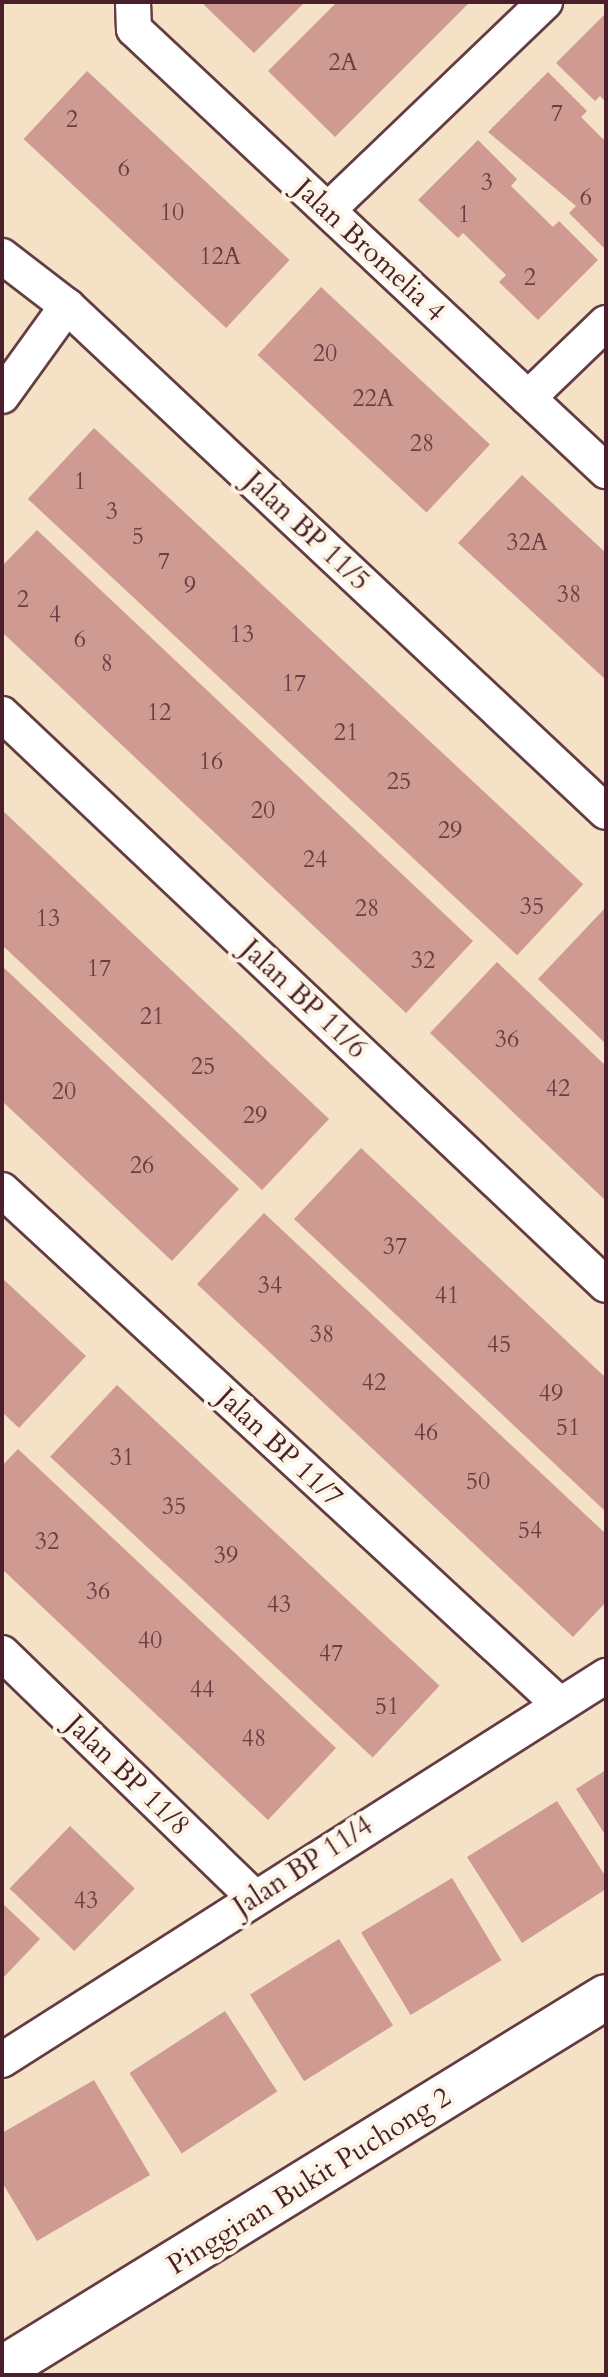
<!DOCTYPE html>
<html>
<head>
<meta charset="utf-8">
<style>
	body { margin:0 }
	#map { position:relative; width:608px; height:2377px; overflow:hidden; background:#f5e2c6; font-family:Cardo,serif }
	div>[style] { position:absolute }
	.building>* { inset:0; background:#cf9a91; transform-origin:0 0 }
	.roads { filter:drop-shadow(2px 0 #643c42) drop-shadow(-2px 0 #643c42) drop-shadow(0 2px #643c42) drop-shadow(0 -2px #643c42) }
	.street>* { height:34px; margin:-17px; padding:0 17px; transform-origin:17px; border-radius:17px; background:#fff }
	.secondary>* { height:44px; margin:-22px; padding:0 22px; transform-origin:22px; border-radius:22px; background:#fff }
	span { translate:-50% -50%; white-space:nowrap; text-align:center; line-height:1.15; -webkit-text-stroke:8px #fcf5e5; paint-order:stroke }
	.number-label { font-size:24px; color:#6b3e44 }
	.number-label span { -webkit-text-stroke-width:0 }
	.street-label { font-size:28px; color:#4a1f2b }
	.frame { position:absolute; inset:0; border:4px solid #4a1f2b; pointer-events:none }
</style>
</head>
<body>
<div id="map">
	<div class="building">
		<i style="clip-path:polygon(201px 2px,305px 2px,254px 53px)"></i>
		<i style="clip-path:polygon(337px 2px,470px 2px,335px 137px,268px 71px)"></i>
		<i style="clip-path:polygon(606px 13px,606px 102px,600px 96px,595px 101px,556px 63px)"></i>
		<i style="left:87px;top:71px;width:277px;height:93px;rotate:43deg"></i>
		<i style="clip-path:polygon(548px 72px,587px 111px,581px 117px,606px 142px,606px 250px,569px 213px,576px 206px,488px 132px)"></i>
		<i style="clip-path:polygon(478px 140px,517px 179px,511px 186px,553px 227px,559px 221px,598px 260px,538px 320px,499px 282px,506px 275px,463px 233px,458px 238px,418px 200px)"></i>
		<i style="left:321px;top:287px;width:231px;height:93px;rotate:43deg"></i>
		<i style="left:94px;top:428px;width:669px;height:97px;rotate:43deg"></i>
		<i style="clip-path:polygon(522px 475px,606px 553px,606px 680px,458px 543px)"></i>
		<i style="clip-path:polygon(37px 530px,473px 941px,406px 1013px,2px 632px,2px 566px)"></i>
		<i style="clip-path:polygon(2px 810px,329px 1119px,262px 1190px,2px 945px)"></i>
		<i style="clip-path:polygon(606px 907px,606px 1044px,538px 979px)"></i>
		<i style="clip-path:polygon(497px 962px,606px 1066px,606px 1201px,430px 1033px)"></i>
		<i style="clip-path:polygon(2px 966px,239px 1189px,172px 1261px,2px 1101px)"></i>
		<i style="clip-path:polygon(361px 1148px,606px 1378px,606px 1512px,294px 1219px)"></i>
		<i style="clip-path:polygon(264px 1213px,606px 1534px,606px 1602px,573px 1637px,197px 1284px)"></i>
		<i style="clip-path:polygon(2px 1278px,86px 1356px,19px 1428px,2px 1412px)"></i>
		<i style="left:117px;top:1385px;width:441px;height:98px;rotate:43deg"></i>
		<i style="clip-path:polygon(18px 1449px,336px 1748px,268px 1820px,2px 1569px,2px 1466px)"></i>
		<i style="clip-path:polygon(606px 1770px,606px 1836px,576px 1789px)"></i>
		<i style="clip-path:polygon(557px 1801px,606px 1877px,606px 1889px,522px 1943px,467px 1857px)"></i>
		<i style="left:70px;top:1826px;width:90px;height:87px;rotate:44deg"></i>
		<i style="left:452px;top:1878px;width:96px;height:106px;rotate:59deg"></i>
		<i style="clip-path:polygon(2px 1903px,40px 1939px,2px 1979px)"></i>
		<i style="left:339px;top:1939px;width:102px;height:105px;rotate:58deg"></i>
		<i style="left:225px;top:2011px;width:96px;height:114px;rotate:57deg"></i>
		<i style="clip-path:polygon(94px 2080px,150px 2175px,37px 2241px,2px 2182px,2px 2133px)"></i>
	</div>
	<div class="roads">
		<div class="street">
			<i style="left:133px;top:2px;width:27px;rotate:88deg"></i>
			<i style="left:134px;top:29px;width:647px;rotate:43.12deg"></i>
			<i style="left:328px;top:210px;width:301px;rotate:-43.8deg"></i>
			<i style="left:2px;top:256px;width:82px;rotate:37.6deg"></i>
			<i style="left:67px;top:306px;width:739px;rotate:43.19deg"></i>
			<i style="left:2px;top:396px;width:111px;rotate:-54.2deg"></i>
			<i style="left:528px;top:398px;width:108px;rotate:-43.9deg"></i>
			<i style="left:2px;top:714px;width:831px;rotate:43.39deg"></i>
			<i style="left:2px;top:1190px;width:757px;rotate:42.7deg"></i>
			<i style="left:2px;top:1653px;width:351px;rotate:44.1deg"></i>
			<i style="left:2px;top:2060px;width:716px;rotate:-32.45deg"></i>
		</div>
		<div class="secondary">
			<i style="left:2px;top:2369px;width:709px;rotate:-31.63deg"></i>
		</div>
	</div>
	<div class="number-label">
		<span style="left:343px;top:63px">2A</span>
		<span style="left:557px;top:114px">7</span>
		<span style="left:72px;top:120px">2</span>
		<span style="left:124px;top:169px">6</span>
		<span style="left:487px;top:183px">3</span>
		<span style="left:586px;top:198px">6</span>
		<span style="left:172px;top:213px">10</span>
		<span style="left:464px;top:215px">1</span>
		<span style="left:220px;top:257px">12A</span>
		<span style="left:530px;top:278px">2</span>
		<span style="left:325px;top:354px">20</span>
		<span style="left:373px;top:399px">22A</span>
		<span style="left:422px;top:444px">28</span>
		<span style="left:80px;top:482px">1</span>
		<span style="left:112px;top:512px">3</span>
		<span style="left:138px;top:537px">5</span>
		<span style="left:527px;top:543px">32A</span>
		<span style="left:164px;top:562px">7</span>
		<span style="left:190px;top:586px">9</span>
		<span style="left:569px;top:595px">38</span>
		<span style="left:23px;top:600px">2</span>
		<span style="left:55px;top:615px">4</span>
		<span style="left:242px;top:635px">13</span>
		<span style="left:80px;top:640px">6</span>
		<span style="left:107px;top:664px">8</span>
		<span style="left:294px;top:684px">17</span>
		<span style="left:159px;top:713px">12</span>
		<span style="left:346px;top:733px">21</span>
		<span style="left:211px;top:762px">16</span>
		<span style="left:399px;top:782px">25</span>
		<span style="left:263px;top:811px">20</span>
		<span style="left:450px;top:831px">29</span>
		<span style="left:315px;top:860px">24</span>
		<span style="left:532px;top:907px">35</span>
		<span style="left:367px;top:909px">28</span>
		<span style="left:48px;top:919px">13</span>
		<span style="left:423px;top:961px">32</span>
		<span style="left:99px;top:969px">17</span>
		<span style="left:152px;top:1017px">21</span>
		<span style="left:507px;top:1040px">36</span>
		<span style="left:203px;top:1067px">25</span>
		<span style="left:558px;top:1089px">42</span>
		<span style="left:64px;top:1092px">20</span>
		<span style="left:255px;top:1116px">29</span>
		<span style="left:142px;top:1166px">26</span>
		<span style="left:395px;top:1247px">37</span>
		<span style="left:270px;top:1286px">34</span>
		<span style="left:447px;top:1296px">41</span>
		<span style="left:322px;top:1335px">38</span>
		<span style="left:499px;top:1345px">45</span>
		<span style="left:374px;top:1383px">42</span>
		<span style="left:551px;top:1394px">49</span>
		<span style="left:568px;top:1428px">51</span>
		<span style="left:426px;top:1433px">46</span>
		<span style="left:122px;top:1458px">31</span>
		<span style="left:478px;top:1482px">50</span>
		<span style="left:174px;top:1507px">35</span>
		<span style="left:530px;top:1531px">54</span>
		<span style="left:47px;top:1542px">32</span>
		<span style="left:226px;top:1556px">39</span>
		<span style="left:98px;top:1592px">36</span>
		<span style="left:279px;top:1605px">43</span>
		<span style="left:150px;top:1641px">40</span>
		<span style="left:331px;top:1654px">47</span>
		<span style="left:202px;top:1690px">44</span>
		<span style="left:387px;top:1707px">51</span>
		<span style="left:254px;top:1739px">48</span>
		<span style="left:86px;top:1901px">43</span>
	</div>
	<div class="street-label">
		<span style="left:370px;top:250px;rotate:43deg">Jalan Bromelia 4</span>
		<span style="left:307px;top:531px;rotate:43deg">Jalan BP 11/5</span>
		<span style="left:304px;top:999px;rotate:43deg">Jalan BP 11/6</span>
		<span style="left:280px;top:1447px;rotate:43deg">Jalan BP 11/7</span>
		<span style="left:128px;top:1775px;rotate:44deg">Jalan BP 11/8</span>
		<span style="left:303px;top:1866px;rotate:-33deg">Jalan BP 11/4</span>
		<span style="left:309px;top:2181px;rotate:-32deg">Pinggiran Bukit Puchong 2</span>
	</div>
	<div class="frame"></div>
</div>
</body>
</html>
